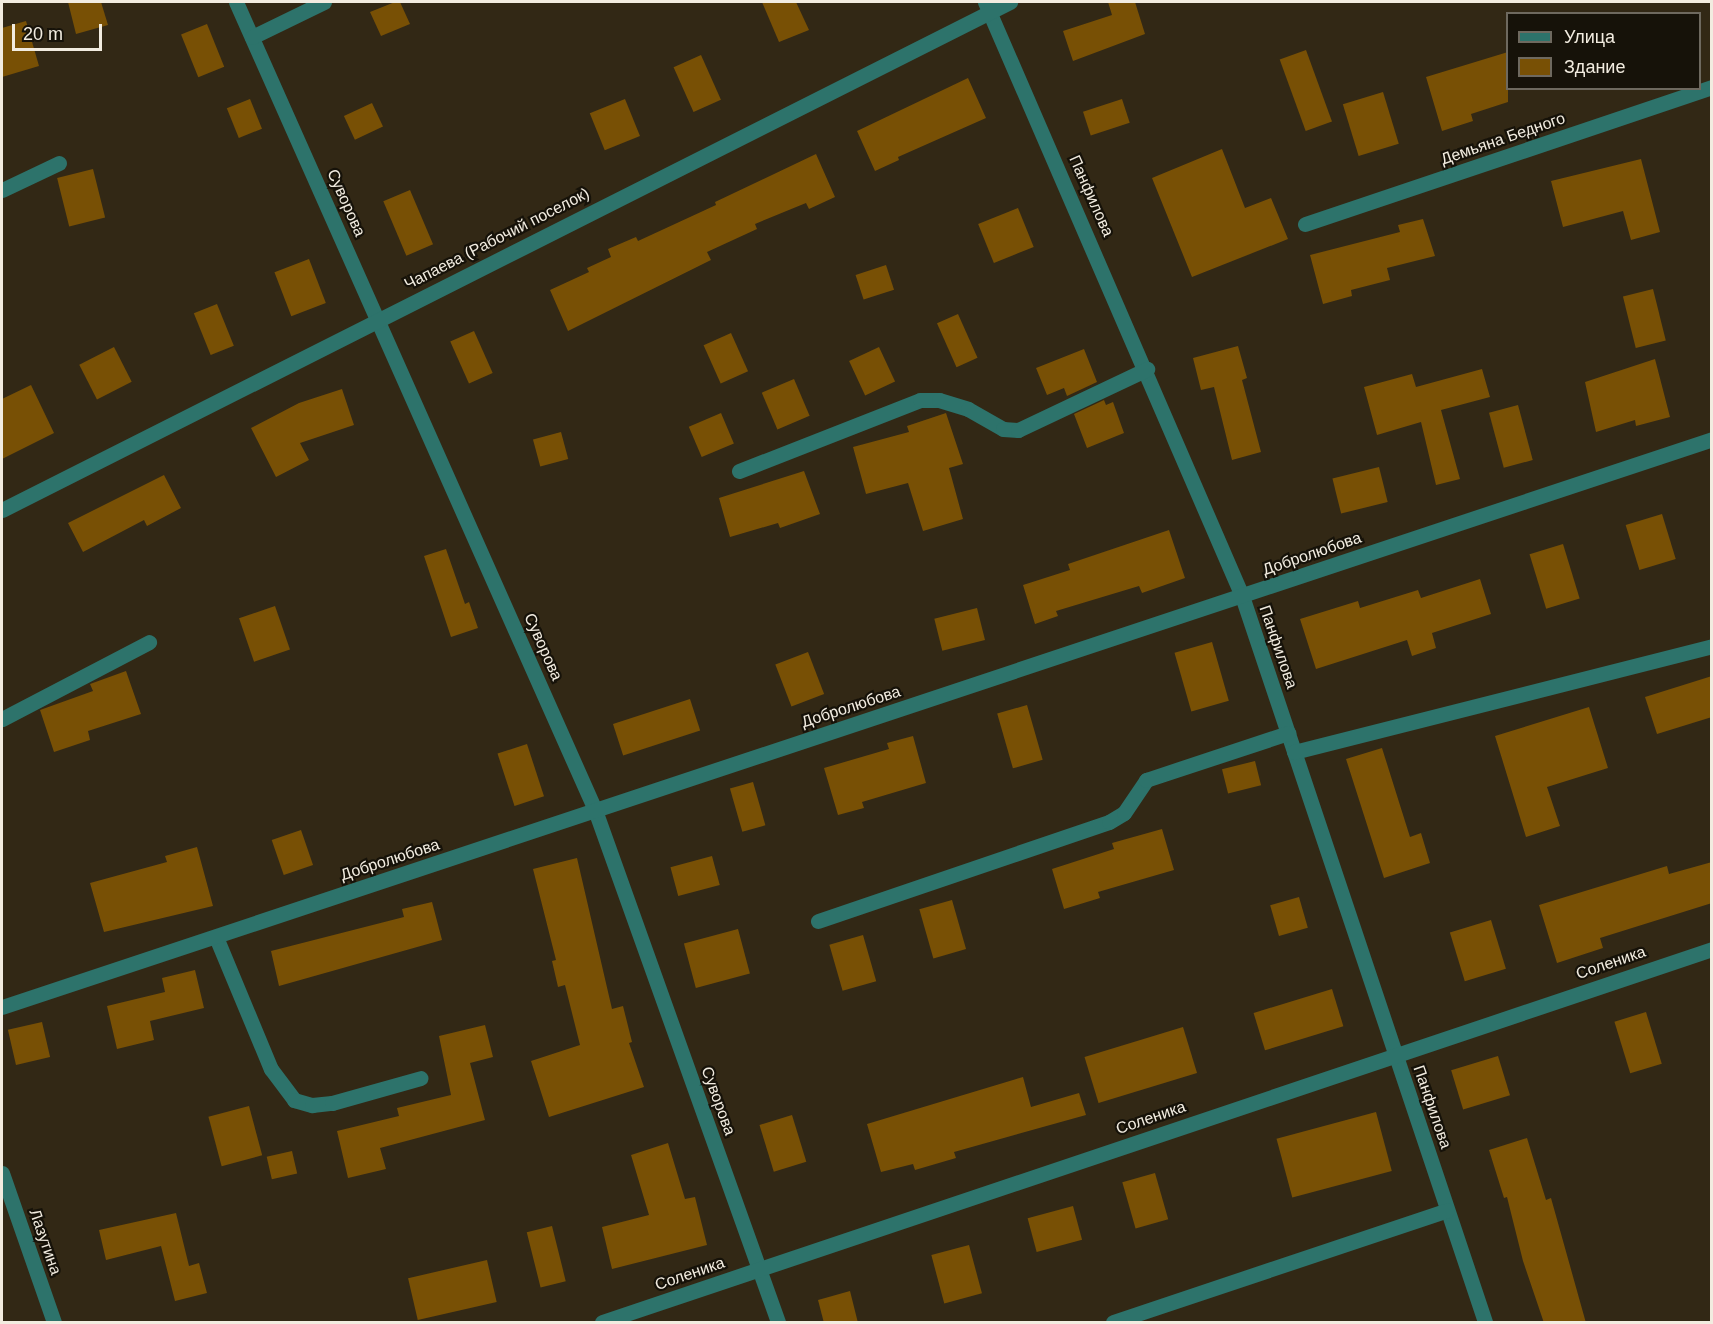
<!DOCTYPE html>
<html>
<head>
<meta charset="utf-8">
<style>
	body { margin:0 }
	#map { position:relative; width:1713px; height:1324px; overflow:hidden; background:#322815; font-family:Helvetica,sans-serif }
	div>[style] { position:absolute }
	.building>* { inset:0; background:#785005; transform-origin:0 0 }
	.minor>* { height:15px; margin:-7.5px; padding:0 7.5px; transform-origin:7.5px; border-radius:7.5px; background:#2d736b }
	span { translate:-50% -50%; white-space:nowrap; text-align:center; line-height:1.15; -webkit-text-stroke:4.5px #161209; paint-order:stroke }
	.street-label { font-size:16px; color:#f2ece0 }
	.frame { position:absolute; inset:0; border:3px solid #f2ece0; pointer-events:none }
	.legend { position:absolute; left:1506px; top:12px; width:195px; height:78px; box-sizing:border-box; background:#161209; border:2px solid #6e695f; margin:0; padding:8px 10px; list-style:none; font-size:18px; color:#f2ece0 }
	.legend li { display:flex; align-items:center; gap:12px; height:30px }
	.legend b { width:30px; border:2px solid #6e695f }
	.scale { position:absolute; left:12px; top:24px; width:90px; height:27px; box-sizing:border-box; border:3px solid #f2ece0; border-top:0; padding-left:8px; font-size:18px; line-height:21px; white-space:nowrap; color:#f2ece0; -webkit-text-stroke:4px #161209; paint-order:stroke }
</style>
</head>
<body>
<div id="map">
	<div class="building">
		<i style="clip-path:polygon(68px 2px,101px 2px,108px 25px,76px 34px)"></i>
		<i style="clip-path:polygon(395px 2px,400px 2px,410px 24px,381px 36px,370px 12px)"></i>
		<i style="clip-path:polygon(762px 2px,796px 2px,809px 30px,779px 42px)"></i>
		<i style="clip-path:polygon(1108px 2px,1135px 2px,1145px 34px,1073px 61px,1063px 31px,1112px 15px)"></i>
		<i style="clip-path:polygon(26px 21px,39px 66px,2px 77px,2px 28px)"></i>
		<i style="left:207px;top:24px;width:46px;height:28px;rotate:68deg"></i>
		<i style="left:1306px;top:50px;width:76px;height:28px;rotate:70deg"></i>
		<i style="clip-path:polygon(1508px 52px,1508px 102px,1471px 114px,1473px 121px,1442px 131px,1426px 77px)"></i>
		<i style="left:701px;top:55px;width:49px;height:30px;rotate:66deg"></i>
		<i style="clip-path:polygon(968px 78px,986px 118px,898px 157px,899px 160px,875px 171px,857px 131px)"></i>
		<i style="left:1383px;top:92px;width:54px;height:42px;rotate:73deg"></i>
		<i style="left:250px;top:99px;width:32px;height:25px;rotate:68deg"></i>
		<i style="left:625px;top:99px;width:40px;height:38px;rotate:68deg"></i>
		<i style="left:1122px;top:99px;width:25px;height:41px;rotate:72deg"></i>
		<i style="left:372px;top:103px;width:26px;height:31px;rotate:65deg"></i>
		<i style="clip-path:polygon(1222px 149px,1245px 208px,1271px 198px,1288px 239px,1192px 277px,1152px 178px)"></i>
		<i style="clip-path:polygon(816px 154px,835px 197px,809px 209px,806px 203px,755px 224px,757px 229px,707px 252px,711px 260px,568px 331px,550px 290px,589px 272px,587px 268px,611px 257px,608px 249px,636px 237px,638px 241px,716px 205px,715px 202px)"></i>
		<i style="clip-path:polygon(1641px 159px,1660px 232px,1631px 240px,1623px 211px,1563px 227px,1551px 181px)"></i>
		<i style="left:93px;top:169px;width:50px;height:37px;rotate:76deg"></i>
		<i style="left:410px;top:190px;width:59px;height:29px;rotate:67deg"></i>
		<i style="left:1018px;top:208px;width:42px;height:43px;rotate:68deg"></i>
		<i style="clip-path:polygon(1423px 219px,1435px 256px,1387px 268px,1390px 280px,1351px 290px,1352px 296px,1323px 304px,1310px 255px,1400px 232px,1398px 225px)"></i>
		<i style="left:309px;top:259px;width:47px;height:37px;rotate:69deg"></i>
		<i style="left:886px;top:265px;width:26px;height:32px;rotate:72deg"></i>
		<i style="left:1653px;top:289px;width:53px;height:31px;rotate:76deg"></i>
		<i style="left:217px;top:304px;width:45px;height:25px;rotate:68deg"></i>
		<i style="left:958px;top:314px;width:48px;height:23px;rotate:66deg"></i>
		<i style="left:474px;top:331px;width:46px;height:26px;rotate:66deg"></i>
		<i style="left:731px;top:333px;width:42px;height:30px;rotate:66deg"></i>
		<i style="clip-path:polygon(1238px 346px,1247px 378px,1242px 380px,1261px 452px,1232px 460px,1214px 387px,1201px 390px,1193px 358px)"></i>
		<i style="left:114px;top:347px;width:39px;height:39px;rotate:63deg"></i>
		<i style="left:879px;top:347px;width:38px;height:33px;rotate:65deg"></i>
		<i style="clip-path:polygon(1084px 349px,1097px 382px,1067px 396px,1064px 388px,1047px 395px,1036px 368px)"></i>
		<i style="clip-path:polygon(1655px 359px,1670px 417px,1636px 426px,1635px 420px,1596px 432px,1585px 382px)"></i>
		<i style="clip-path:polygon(1482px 369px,1490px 397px,1441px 410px,1460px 479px,1436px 485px,1421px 422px,1377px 435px,1364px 387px,1412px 374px,1416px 387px)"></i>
		<i style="left:794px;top:379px;width:40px;height:35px;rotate:67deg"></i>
		<i style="clip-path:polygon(31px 385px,54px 433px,2px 459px,2px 399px)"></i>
		<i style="clip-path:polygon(342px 389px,354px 425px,300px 443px,309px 460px,276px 477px,251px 428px,299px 403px)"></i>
		<i style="clip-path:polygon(1104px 400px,1106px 405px,1113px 402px,1124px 433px,1087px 448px,1074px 414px)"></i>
		<i style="left:1518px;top:405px;width:57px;height:30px;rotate:75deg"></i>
		<i style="left:721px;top:413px;width:33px;height:35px;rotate:67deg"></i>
		<i style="clip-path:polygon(946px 413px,963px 464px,949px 468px,963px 519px,923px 531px,908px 483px,866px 494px,853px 447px,909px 432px,907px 426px)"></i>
		<i style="left:561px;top:432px;width:28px;height:29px;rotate:75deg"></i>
		<i style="left:1379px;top:467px;width:36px;height:48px;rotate:76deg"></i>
		<i style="clip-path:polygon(804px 471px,820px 514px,780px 528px,778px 523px,730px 537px,719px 498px)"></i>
		<i style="clip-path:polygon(164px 475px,181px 508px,147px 526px,144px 520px,83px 552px,68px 523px)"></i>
		<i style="left:1662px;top:514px;width:47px;height:38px;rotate:73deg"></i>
		<i style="clip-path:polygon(1169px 530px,1185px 578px,1142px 593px,1139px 586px,1056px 611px,1058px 616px,1035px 624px,1023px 585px,1070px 570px,1068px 564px)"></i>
		<i style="left:1563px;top:544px;width:57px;height:35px;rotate:73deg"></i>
		<i style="clip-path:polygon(446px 549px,465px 604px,469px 602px,478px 628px,451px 637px,424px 556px)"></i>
		<i style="clip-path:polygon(1480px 579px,1491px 614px,1432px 633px,1436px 648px,1412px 656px,1407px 640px,1316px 669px,1300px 619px,1358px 601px,1360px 608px,1418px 590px,1421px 598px)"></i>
		<i style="left:275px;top:606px;width:46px;height:38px;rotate:71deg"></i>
		<i style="left:977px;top:608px;width:33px;height:44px;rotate:76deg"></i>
		<i style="left:1212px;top:642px;width:61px;height:39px;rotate:74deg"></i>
		<i style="left:808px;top:652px;width:45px;height:35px;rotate:69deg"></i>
		<i style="clip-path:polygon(126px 671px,141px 714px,88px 731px,90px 740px,54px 752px,40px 710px,93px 691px,90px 684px)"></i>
		<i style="clip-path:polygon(1712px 676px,1712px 717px,1657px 734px,1645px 697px)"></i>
		<i style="left:690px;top:699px;width:33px;height:81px;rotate:72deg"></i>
		<i style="left:1027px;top:705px;width:57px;height:31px;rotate:74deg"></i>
		<i style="clip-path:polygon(1589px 707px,1608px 768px,1547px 787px,1560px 826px,1526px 837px,1495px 736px)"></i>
		<i style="clip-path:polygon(913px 736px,926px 783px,862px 802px,864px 808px,838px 815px,824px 768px,889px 749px,887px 743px)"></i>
		<i style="left:527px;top:744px;width:55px;height:31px;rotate:72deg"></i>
		<i style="clip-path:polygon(1382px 748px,1410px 837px,1421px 833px,1430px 863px,1384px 878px,1346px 759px)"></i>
		<i style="left:1255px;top:761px;width:25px;height:34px;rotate:76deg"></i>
		<i style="left:753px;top:782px;width:45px;height:24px;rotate:74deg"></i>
		<i style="clip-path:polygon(1162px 829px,1174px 870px,1098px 892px,1100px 898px,1064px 909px,1052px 869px,1114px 849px,1112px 843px)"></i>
		<i style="left:301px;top:830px;width:37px;height:31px;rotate:71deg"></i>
		<i style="clip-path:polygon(197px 847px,213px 906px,104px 932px,90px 883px,167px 862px,165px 856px)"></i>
		<i style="left:712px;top:856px;width:30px;height:43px;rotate:75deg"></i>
		<i style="clip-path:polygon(577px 858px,612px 1009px,623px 1006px,632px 1042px,629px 1043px,644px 1087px,549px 1117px,531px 1061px,580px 1045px,565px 985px,558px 987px,552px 961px,556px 960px,533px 869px)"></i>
		<i style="clip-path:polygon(1712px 862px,1712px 903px,1600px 938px,1603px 948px,1557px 963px,1539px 905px,1667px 866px,1669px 874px)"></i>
		<i style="left:1299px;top:897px;width:32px;height:30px;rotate:74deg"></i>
		<i style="left:952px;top:900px;width:51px;height:34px;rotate:74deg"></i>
		<i style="clip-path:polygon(432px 902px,442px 940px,279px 986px,271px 951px,404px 917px,402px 909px)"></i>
		<i style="left:1491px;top:920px;width:51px;height:43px;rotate:73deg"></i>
		<i style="left:738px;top:929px;width:46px;height:56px;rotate:75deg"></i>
		<i style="left:863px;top:935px;width:48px;height:35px;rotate:74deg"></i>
		<i style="clip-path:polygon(195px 970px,204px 1008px,150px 1021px,154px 1040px,117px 1049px,107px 1006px,165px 992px,162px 978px)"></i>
		<i style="left:1332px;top:989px;width:39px;height:82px;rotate:73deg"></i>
		<i style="left:1646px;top:1012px;width:54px;height:33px;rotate:73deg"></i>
		<i style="left:42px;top:1022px;width:36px;height:35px;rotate:77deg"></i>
		<i style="clip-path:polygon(485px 1025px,493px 1057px,470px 1063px,485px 1120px,380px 1148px,386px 1169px,348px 1178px,337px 1131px,399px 1116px,397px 1108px,451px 1095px,439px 1036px)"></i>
		<i style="left:1183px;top:1027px;width:48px;height:103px;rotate:73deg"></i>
		<i style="left:1498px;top:1056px;width:41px;height:49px;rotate:73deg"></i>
		<i style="clip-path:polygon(1023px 1077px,1031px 1107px,1079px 1093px,1086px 1115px,954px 1152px,956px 1158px,915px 1170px,913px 1164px,881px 1172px,867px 1124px)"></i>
		<i style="left:249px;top:1106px;width:51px;height:42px;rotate:75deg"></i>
		<i style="left:1376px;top:1112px;width:61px;height:103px;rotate:75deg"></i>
		<i style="left:792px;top:1115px;width:49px;height:34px;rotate:73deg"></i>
		<i style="clip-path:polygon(1527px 1138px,1546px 1200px,1551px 1198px,1586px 1323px,1544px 1323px,1523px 1261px,1507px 1197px,1504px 1198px,1489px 1150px)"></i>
		<i style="clip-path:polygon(668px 1143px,685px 1199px,695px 1197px,707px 1245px,612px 1269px,602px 1227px,649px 1215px,631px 1155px)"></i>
		<i style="left:292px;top:1151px;width:23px;height:26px;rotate:77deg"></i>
		<i style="left:1155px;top:1173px;width:48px;height:34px;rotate:74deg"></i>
		<i style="left:1073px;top:1206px;width:35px;height:47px;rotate:75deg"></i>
		<i style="clip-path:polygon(176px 1213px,189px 1266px,199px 1263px,207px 1293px,175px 1301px,161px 1246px,106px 1260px,99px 1230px)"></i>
		<i style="left:552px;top:1226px;width:57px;height:26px;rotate:76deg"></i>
		<i style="left:969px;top:1245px;width:50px;height:39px;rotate:75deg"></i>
		<i style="left:487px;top:1260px;width:43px;height:81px;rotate:77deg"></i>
		<i style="clip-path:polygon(850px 1291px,858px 1323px,824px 1323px,818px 1300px)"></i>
	</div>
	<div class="minor">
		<i style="left:236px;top:2px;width:884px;rotate:66.04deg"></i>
		<i style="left:595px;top:810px;width:544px;rotate:70.33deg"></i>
		<i style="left:985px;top:2px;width:647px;rotate:66.6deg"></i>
		<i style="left:1242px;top:596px;width:766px;rotate:71.49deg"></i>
		<i style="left:252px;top:37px;width:80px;rotate:-25.9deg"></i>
		<i style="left:2px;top:190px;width:63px;rotate:-25.3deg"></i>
		<i style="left:1305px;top:224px;width:429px;rotate:-18.6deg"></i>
		<i style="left:739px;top:471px;width:194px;rotate:-21.4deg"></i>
		<i style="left:920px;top:400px;width:19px"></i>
		<i style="left:939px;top:400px;width:30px;rotate:17deg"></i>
		<i style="left:968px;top:409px;width:40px;rotate:29.7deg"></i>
		<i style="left:1003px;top:429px;width:15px;rotate:4deg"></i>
		<i style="left:1018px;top:430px;width:143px;rotate:-25.3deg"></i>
		<i style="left:2px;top:510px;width:1129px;rotate:-26.75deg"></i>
		<i style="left:2px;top:719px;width:166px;rotate:-27.6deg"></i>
		<i style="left:1294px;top:752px;width:431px;rotate:-14.2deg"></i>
		<i style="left:818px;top:921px;width:307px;rotate:-18.8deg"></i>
		<i style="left:1109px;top:822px;width:17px;rotate:-31deg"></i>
		<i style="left:1124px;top:813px;width:40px;rotate:-56deg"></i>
		<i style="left:1146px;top:780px;width:150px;rotate:-18.3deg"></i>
		<i style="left:216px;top:937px;width:143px;rotate:67.4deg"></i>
		<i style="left:271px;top:1069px;width:39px;rotate:53deg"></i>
		<i style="left:294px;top:1100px;width:19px;rotate:16deg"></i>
		<i style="left:312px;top:1105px;width:20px;rotate:-6deg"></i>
		<i style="left:332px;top:1103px;width:92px;rotate:-15.7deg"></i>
		<i style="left:2px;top:1007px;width:1802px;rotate:-18.37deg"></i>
		<i style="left:2px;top:1173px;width:158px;rotate:70.8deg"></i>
		<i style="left:602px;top:1322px;width:1171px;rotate:-18.57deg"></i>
		<i style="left:1113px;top:1322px;width:352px;rotate:-18.5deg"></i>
	</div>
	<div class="street-label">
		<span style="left:1503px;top:139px;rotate:-19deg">Демьяна Бедного</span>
		<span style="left:1091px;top:196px;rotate:66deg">Панфилова</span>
		<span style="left:346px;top:203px;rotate:66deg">Суворова</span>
		<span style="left:497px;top:239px;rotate:-27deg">Чапаева (Рабочий поселок)</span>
		<span style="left:1312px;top:554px;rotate:-19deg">Добролюбова</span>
		<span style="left:543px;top:647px;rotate:66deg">Суворова</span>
		<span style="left:1278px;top:647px;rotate:71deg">Панфилова</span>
		<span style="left:851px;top:707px;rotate:-18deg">Добролюбова</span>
		<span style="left:390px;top:860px;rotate:-18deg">Добролюбова</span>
		<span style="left:1611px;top:963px;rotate:-19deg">Соленика</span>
		<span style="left:718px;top:1101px;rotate:70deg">Суворова</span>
		<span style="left:1432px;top:1107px;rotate:71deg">Панфилова</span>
		<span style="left:1151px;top:1118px;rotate:-19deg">Соленика</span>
		<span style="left:45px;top:1242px;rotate:71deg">Лазутина</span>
		<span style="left:690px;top:1274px;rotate:-19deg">Соленика</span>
	</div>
	<div class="frame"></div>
	<ul class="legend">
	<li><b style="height:8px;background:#2d736b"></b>Улица</li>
	<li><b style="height:16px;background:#785005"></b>Здание</li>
	</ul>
	<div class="scale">20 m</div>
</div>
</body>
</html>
